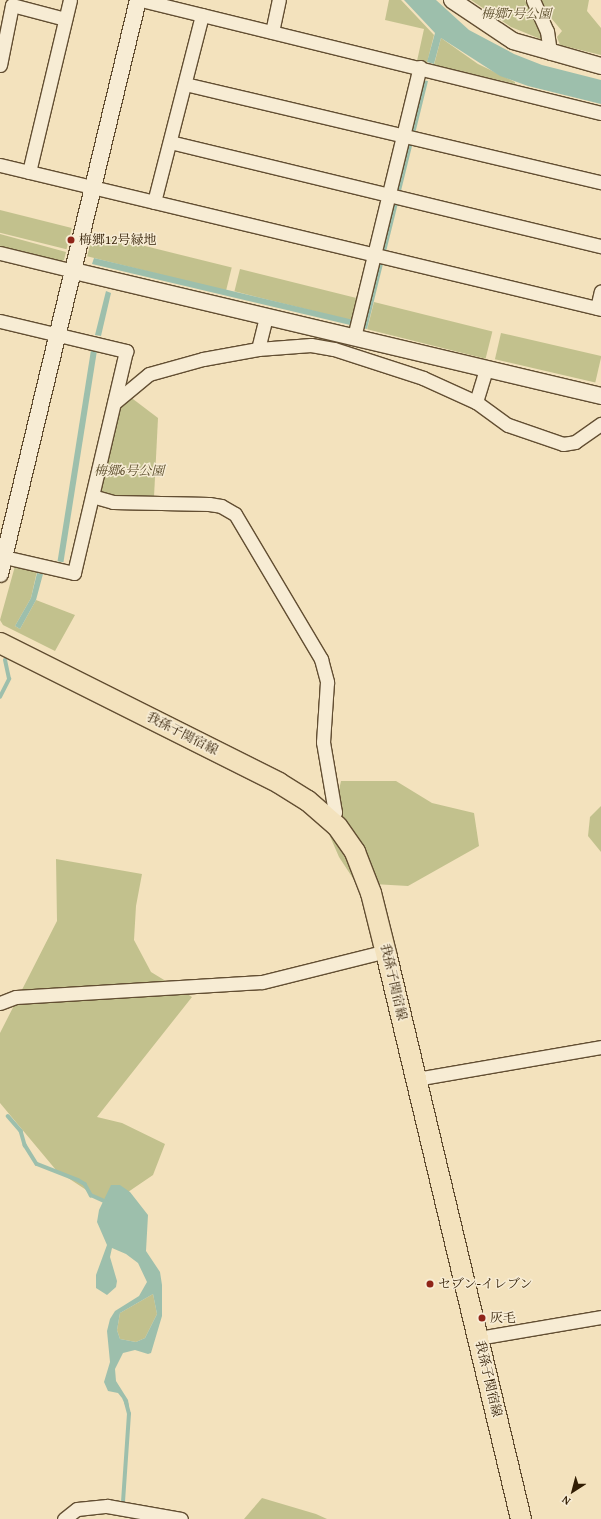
<!DOCTYPE html>
<html>
<head>
<meta charset="utf-8">
<style>
	body { margin:0 }
	#map { position:relative; width:601px; height:1519px; overflow:hidden; background:#f3e2bd; font-family:"Gentium Book Plus","Noto Serif JP",serif }
	div>[style] { position:absolute }
	.green>* { inset:0; background:#c2c18d; transform-origin:0 0 }
	.water>* { inset:0; background:#9dbfac; transform-origin:0 0 }
	.stream>* { height:3.5px; margin:-1.75px; padding:0 1.75px; transform-origin:1.75px; border-radius:1.75px; background:#9dbfac }
	.roads { filter:drop-shadow(1px 0 #624e32) drop-shadow(-1px 0 #624e32) drop-shadow(0 1px #624e32) drop-shadow(0 -1px #624e32) }
	.minor>* { height:13px; margin:-6.5px; padding:0 6.5px; transform-origin:6.5px; border-radius:6.5px; background:#f7ecd4 }
	.tertiary>* { height:16px; margin:-8px; padding:0 8px; transform-origin:8px; border-radius:8px; background:#f7ecd4 }
	.primary>* { height:20px; margin:-10px; padding:0 10px; transform-origin:10px; border-radius:10px; background:#f3e2bd }
	.dots>* { width:11px; height:11px; translate:-50% -50%; box-sizing:border-box; border:2px solid #f7ecd4; border-radius:50% }
	span { translate:-50% -50%; white-space:nowrap; text-align:center; line-height:1.15; -webkit-text-stroke:3px #f7ecd4; paint-order:stroke }
	.park-label { font-size:13px; color:#5c4e2c; font-style:italic }
	.poi-label { font-size:13px; color:#311d03 }
	.left { translate:0 -50%; text-align:left }
	.street-label { font-size:13px; color:#311d03 }
	.north { position:absolute; left:553px; top:1471px; width:40px; height:40px; -webkit-text-stroke:3px #f7ecd4; paint-order:stroke; rotate:216deg; font-size:11px; font-weight:700; line-height:16px; text-align:center; color:#311d03 }
	.north::after { content:''; display:block; margin:auto; width:14px; height:18px; background:#311d03; clip-path:polygon(50% 0,100% 100%,50% 72%,0 100%) }
</style>
</head>
<body>
<div id="map">
	<div class="green">
		<i style="clip-path:polygon(389px 0,401px 0,434px 35px,427px 63px,417px 61px,424px 29px,385px 20px)"></i>
		<i style="clip-path:polygon(471px 0,525px 0,543px 40px,511px 27px)"></i>
		<i style="clip-path:polygon(536px 0,589px 0,587px 11px,601px 28px,601px 55px,560px 45px,557px 37px,562px 31px)"></i>
		<i style="clip-path:polygon(441px 38px,478px 64px,515px 82px,515px 84px,434px 65px)"></i>
		<i style="left:0;top:210px;width:74px;height:22px;rotate:14deg"></i>
		<i style="left:93px;top:233px;width:143px;height:24px;rotate:14deg"></i>
		<i style="clip-path:polygon(0 234px,66px 252px,64px 260px,62px 261px,0 246px)"></i>
		<i style="left:240px;top:269px;width:121px;height:23px;rotate:14deg"></i>
		<i style="left:374px;top:302px;width:122px;height:28px;rotate:14deg"></i>
		<i style="left:501px;top:333px;width:103px;height:27px;rotate:13deg"></i>
		<i style="clip-path:polygon(129px 396px,158px 418px,154px 497px,120px 498px,102px 493px,99px 489px,120px 403px)"></i>
		<i style="clip-path:polygon(15px 566px,37px 571px,31px 598px,15px 626px,20px 629px,36px 600px,75px 615px,55px 651px,3px 625px,0 620px)"></i>
		<i style="clip-path:polygon(341px 781px,396px 781px,432px 803px,474px 813px,479px 846px,408px 886px,356px 883px,339px 857px,329px 834px)"></i>
		<i style="clip-path:polygon(601px 806px,601px 852px,588px 836px,590px 817px)"></i>
		<i style="clip-path:polygon(56px 859px,142px 874px,136px 906px,134px 940px,151px 972px,192px 997px,97px 1117px,122px 1123px,165px 1144px,153px 1175px,109px 1205px,56px 1170px,0 1103px,0 1033px,57px 921px)"></i>
		<i style="clip-path:polygon(153px 1294px,157px 1314px,145px 1338px,136px 1342px,120px 1339px,117px 1330px,120px 1313px)"></i>
		<i style="clip-path:polygon(262px 1498px,316px 1514px,327px 1519px,244px 1519px)"></i>
	</div>
	<div class="water">
		<i style="clip-path:polygon(404px 0,436px 0,469px 30px,514px 54px,542px 65px,601px 80px,601px 104px,528px 86px,500px 76px,441px 38px,434px 64px,427px 62px,435px 33px)"></i>
		<i style="clip-path:polygon(422px 80px,428px 81px,367px 329px,92px 264px,94px 258px,362px 322px)"></i>
		<i style="clip-path:polygon(106px 291px,111px 293px,101px 336px,95px 335px)"></i>
		<i style="left:91px;top:350px;width:6px;height:214px;rotate:9deg"></i>
		<i style="clip-path:polygon(37px 573px,43px 574px,36px 600px,20px 629px,15px 626px,31px 598px)"></i>
		<i style="clip-path:polygon(evenodd,111px 1185px,120px 1185px,130px 1192px,148px 1215px,146px 1251px,160px 1272px,162px 1285px,162px 1316px,151px 1353px,148px 1354px,135px 1350px,123px 1353px,115px 1369px,116px 1381px,128px 1400px,129px 1406px,126px 1407px,122px 1398px,118px 1393px,108px 1391px,104px 1382px,110px 1362px,107px 1331px,110px 1319px,115px 1311px,139px 1296px,147px 1282px,138px 1263px,126px 1254px,112px 1248px,110px 1257px,117px 1281px,116px 1287px,107px 1295px,96px 1288px,96px 1275px,107px 1245px,97px 1222px,99px 1210px,111px 1185px,153px 1294px,157px 1314px,145px 1338px,136px 1342px,120px 1339px,117px 1330px,120px 1313px,153px 1294px)"></i>
	</div>
	<div class="stream">
		<i style="left:0;top:697px;width:20px;rotate:-63deg"></i>
		<i style="left:9px;top:679px;width:19px;rotate:-102deg"></i>
		<i style="left:8px;top:1116px;width:20px;rotate:49deg"></i>
		<i style="left:21px;top:1131px;width:15px;rotate:74deg"></i>
		<i style="left:25px;top:1145px;width:22px;rotate:58deg"></i>
		<i style="left:37px;top:1164px;width:44px;rotate:21.3deg"></i>
		<i style="left:78px;top:1180px;width:8px;rotate:30deg"></i>
		<i style="left:85px;top:1184px;width:13px;rotate:61deg"></i>
		<i style="left:91px;top:1195px;width:17px;rotate:24deg"></i>
		<i style="left:123px;top:1502px;width:88px;rotate:-86.1deg"></i>
		<i style="left:129px;top:1414px;width:11px;rotate:-105deg"></i>
	</div>
	<div class="roads">
		<div class="minor">
			<i style="left:141px;top:0;width:474px;rotate:13.8deg"></i>
			<i style="left:533px;top:0;width:34px;rotate:66deg"></i>
			<i style="left:547px;top:31px;width:22px;rotate:82deg"></i>
			<i style="left:272px;top:32px;width:33px;rotate:-78deg"></i>
			<i style="left:0;top:65px;width:61px;rotate:-78.7deg"></i>
			<i style="left:12px;top:5px;width:55px;rotate:14.8deg"></i>
			<i style="left:185px;top:84px;width:427px;rotate:13.3deg"></i>
			<i style="left:170px;top:142px;width:443px;rotate:13.6deg"></i>
			<i style="left:0;top:165px;width:618px;rotate:13.47deg"></i>
			<i style="left:29px;top:172px;width:177px;rotate:-76.6deg"></i>
			<i style="left:154px;top:202px;width:193px;rotate:-75.6deg"></i>
			<i style="left:0;top:253px;width:76px;rotate:13.7deg"></i>
			<i style="left:597px;top:308px;width:17px;rotate:-77deg"></i>
			<i style="left:0;top:321px;width:130px;rotate:13.4deg"></i>
			<i style="left:126px;top:351px;width:228px;rotate:103.2deg"></i>
			<i style="left:74px;top:573px;width:76px;rotate:-167.1deg"></i>
			<i style="left:354px;top:337px;width:278px;rotate:-76.3deg"></i>
			<i style="left:258px;top:349px;width:33px;rotate:-76deg"></i>
			<i style="left:476px;top:402px;width:34px;rotate:-73deg"></i>
			<i style="left:114px;top:403px;width:45px;rotate:-39.6deg"></i>
			<i style="left:149px;top:374px;width:56px;rotate:-15.5deg"></i>
			<i style="left:203px;top:359px;width:56px;rotate:-10.3deg"></i>
			<i style="left:258px;top:349px;width:53px;rotate:-4.3deg"></i>
			<i style="left:311px;top:345px;width:23px;rotate:10deg"></i>
			<i style="left:334px;top:349px;width:94px;rotate:18deg"></i>
			<i style="left:423px;top:378px;width:58px;rotate:24.4deg"></i>
			<i style="left:476px;top:402px;width:39px;rotate:36deg"></i>
			<i style="left:508px;top:425px;width:58px;rotate:19.1deg"></i>
			<i style="left:563px;top:444px;width:12px;rotate:-9deg"></i>
			<i style="left:575px;top:442px;width:32px;rotate:-35deg"></i>
			<i style="left:92px;top:496px;width:22px;rotate:16deg"></i>
			<i style="left:113px;top:502px;width:96px;rotate:1.2deg"></i>
			<i style="left:209px;top:504px;width:12px;rotate:9deg"></i>
			<i style="left:221px;top:506px;width:16px;rotate:30deg"></i>
			<i style="left:235px;top:514px;width:169px;rotate:59.3deg"></i>
			<i style="left:321px;top:659px;width:24px;rotate:75deg"></i>
			<i style="left:327px;top:682px;width:60px;rotate:93.8deg"></i>
			<i style="left:323px;top:742px;width:71px;rotate:80.3deg"></i>
			<i style="left:335px;top:812px;width:10px;rotate:107deg"></i>
			<i style="left:0;top:1003px;width:17px;rotate:-21deg"></i>
			<i style="left:16px;top:997px;width:246px;rotate:-3.5deg"></i>
			<i style="left:262px;top:982px;width:128px;rotate:-14deg"></i>
			<i style="left:416px;top:1079px;width:188px;rotate:-9.8deg"></i>
			<i style="left:478px;top:1338px;width:125px;rotate:-9.7deg"></i>
			<i style="left:64px;top:1519px;width:16px;rotate:-38deg"></i>
			<i style="left:77px;top:1509px;width:30px;rotate:-6deg"></i>
			<i style="left:107px;top:1506px;width:75px;rotate:10deg"></i>
		</div>
		<div class="tertiary">
			<i style="left:452px;top:0;width:73px;rotate:33.9deg"></i>
			<i style="left:513px;top:41px;width:91px;rotate:15.9deg"></i>
			<i style="left:74px;top:271px;width:542px;rotate:13.34deg"></i>
			<i style="left:0;top:574px;width:590px;rotate:-76.48deg"></i>
		</div>
		<div class="primary">
			<i style="left:0;top:643px;width:312px;rotate:26.6deg"></i>
			<i style="left:279px;top:783px;width:34px;rotate:32deg"></i>
			<i style="left:308px;top:801px;width:38px;rotate:41deg"></i>
			<i style="left:337px;top:826px;width:32px;rotate:55deg"></i>
			<i style="left:355px;top:852px;width:44px;rotate:68.7deg"></i>
			<i style="left:371px;top:893px;width:66px;rotate:76deg"></i>
			<i style="left:387px;top:957px;width:578px;rotate:76.59deg"></i>
		</div>
	</div>
	<div class="dots">
		<i style="left:71px;top:240px;background:#8f2418"></i>
		<i style="left:430px;top:1284px;background:#8f2418"></i>
		<i style="left:482px;top:1318px;background:#8f2418"></i>
	</div>
	<div class="park-label">
		<span style="left:516px;top:14px">梅郷7号公園</span>
		<span style="left:129px;top:471px">梅郷6号公園</span>
	</div>
	<div class="poi-label">
		<span class="left" style="left:79px;top:240px">梅郷12号緑地</span>
		<span class="left" style="left:438px;top:1284px">セブン-イレブン</span>
		<span class="left" style="left:490px;top:1318px">灰毛</span>
	</div>
	<div class="street-label">
		<span style="left:182px;top:734px;rotate:27deg">我孫子関宿線</span>
		<span style="left:393px;top:982px;rotate:77deg">我孫子関宿線</span>
		<span style="left:488px;top:1379px;rotate:77deg">我孫子関宿線</span>
	</div>
	<div class="north">N</div>
</div>
</body>
</html>
